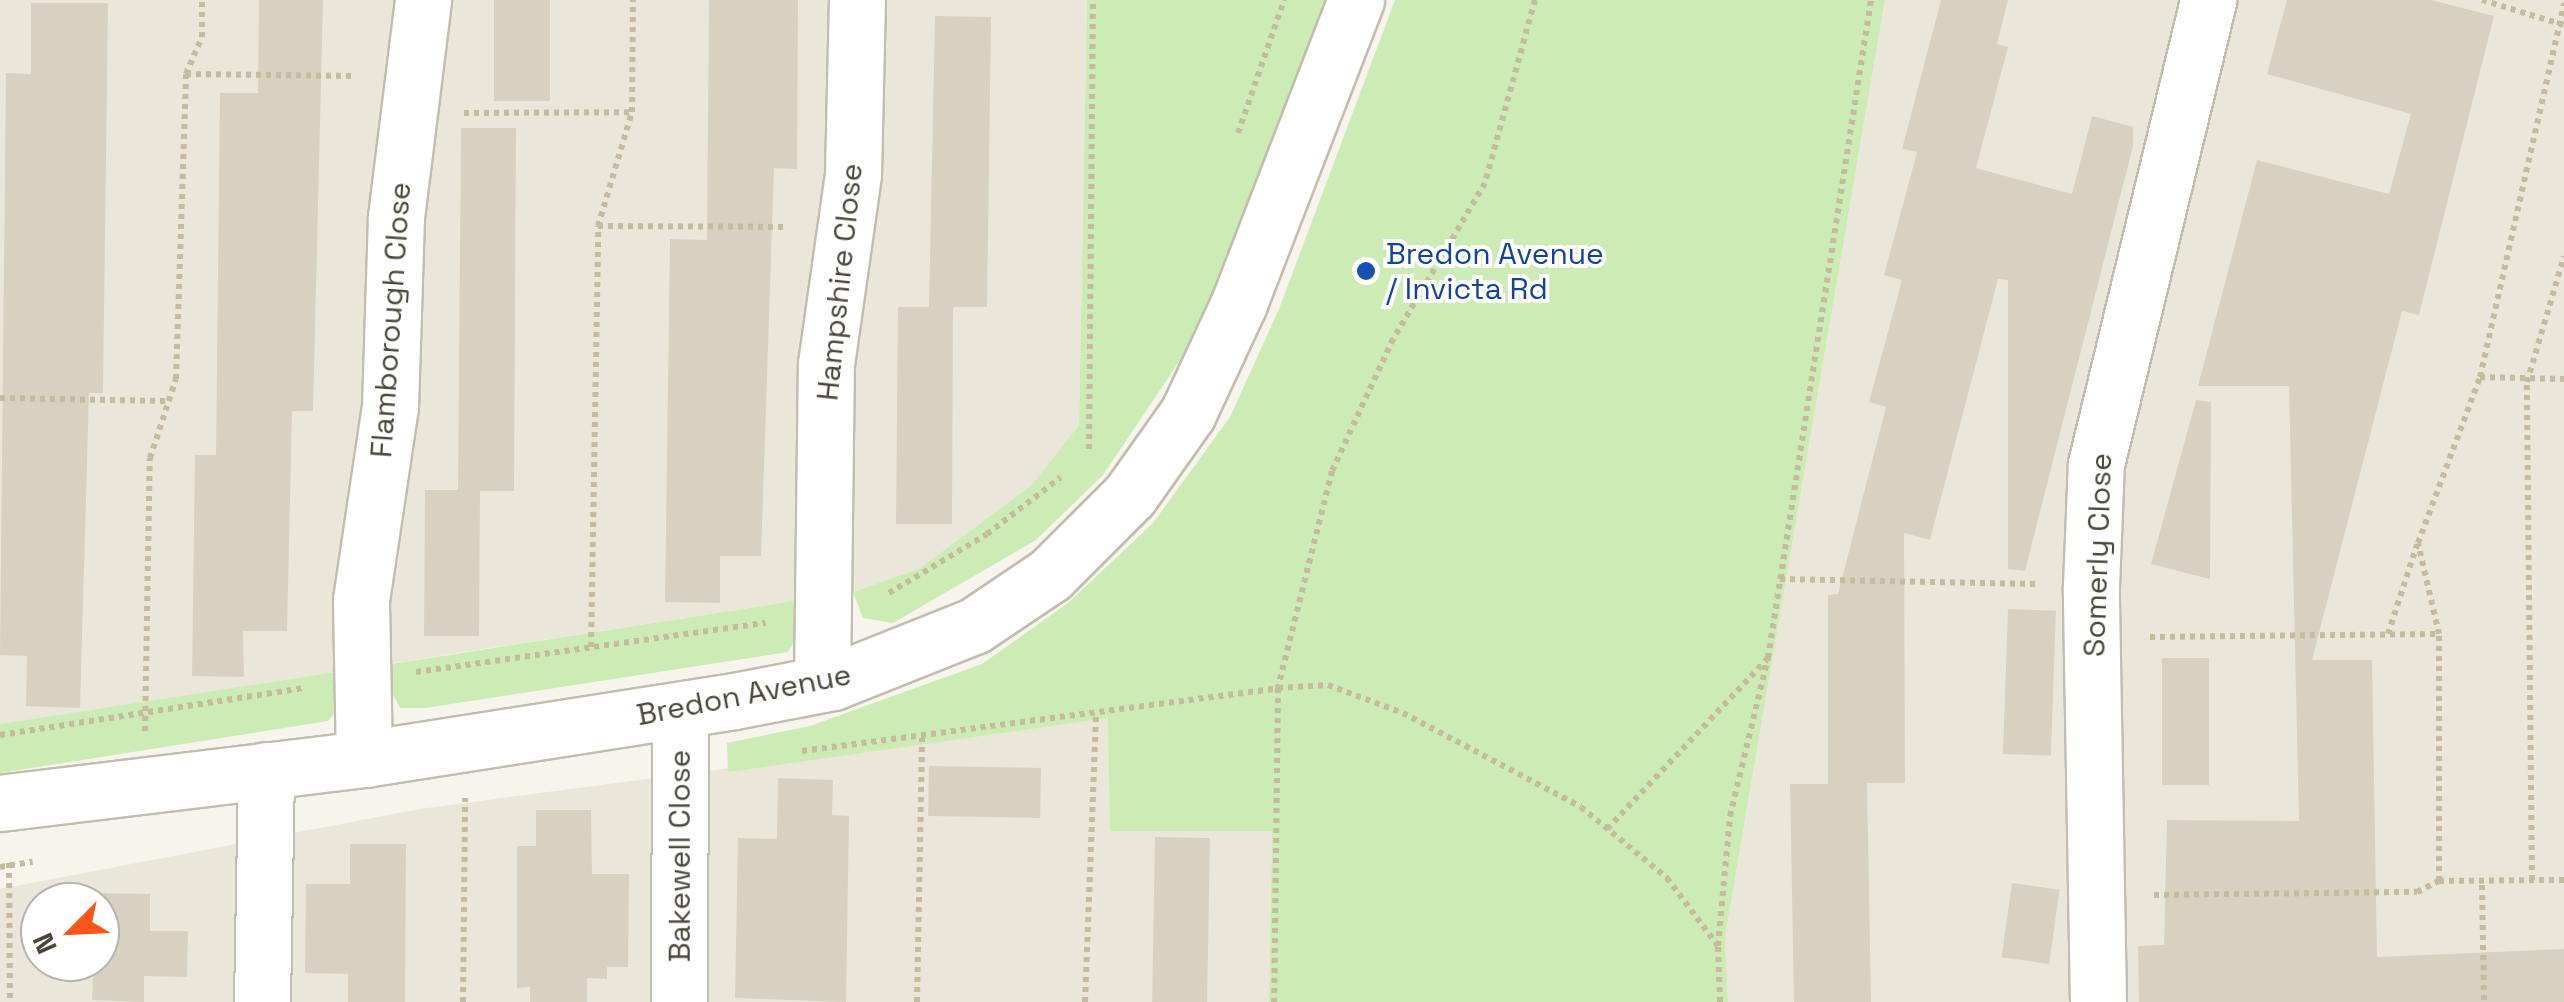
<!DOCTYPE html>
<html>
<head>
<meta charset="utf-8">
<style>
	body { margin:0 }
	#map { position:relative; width:2564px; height:1002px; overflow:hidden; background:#f6f4ec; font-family:"Space Grotesk",sans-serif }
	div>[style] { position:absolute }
	.residential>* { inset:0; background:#eae7da }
	.green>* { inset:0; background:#cdebb4 }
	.building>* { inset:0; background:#d8d1c1; transform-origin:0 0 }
	.path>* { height:6px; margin-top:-3px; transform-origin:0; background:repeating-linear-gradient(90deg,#c5bb9e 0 5px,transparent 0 10px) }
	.roads { filter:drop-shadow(2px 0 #c2bdae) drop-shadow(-2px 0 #c2bdae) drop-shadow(0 2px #c2bdae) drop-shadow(0 -2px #c2bdae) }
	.minor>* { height:55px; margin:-27.5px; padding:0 27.5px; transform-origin:27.5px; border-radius:27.5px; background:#fff }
	.tertiary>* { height:55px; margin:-27.5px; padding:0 27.5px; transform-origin:27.5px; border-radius:27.5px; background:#fff }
	.dots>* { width:28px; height:28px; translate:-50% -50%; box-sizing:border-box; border:5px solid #fff; border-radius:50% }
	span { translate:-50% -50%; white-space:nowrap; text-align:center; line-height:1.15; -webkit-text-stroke:8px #fff; paint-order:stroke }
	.transit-label { font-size:30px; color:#164399 }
	.left { translate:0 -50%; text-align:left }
	.street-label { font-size:30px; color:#4b4639 }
	.north { position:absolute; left:20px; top:882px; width:100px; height:100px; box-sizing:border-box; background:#fff; border:2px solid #b7b5b0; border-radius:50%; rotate:246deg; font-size:28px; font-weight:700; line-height:40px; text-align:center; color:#4b4639 }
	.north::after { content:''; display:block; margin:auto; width:35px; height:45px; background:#ff541a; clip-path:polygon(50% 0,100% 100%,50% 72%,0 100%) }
</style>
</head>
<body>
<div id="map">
	<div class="residential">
		<i style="clip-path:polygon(0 0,1087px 0,1079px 425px,1033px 485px,919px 570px,853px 592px,0 724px)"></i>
		<i style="clip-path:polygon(1885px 0,2564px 0,2564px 1002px,1728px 1002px,1725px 937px)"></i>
		<i style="clip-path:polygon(evenodd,1108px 718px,1161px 830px,1272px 830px,1269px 1002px,0 1002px,0 889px,420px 809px,1108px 718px,40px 902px,100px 902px,100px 962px,40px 962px,40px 902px)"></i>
	</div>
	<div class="green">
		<i style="clip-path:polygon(1087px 0,1329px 0,1207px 320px,1103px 475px,1036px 540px,893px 623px,863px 618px,853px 592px,919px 569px,1032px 485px,1079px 425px)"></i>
		<i style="clip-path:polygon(1395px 0,1885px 0,1725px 937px,1728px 1002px,1269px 1002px,1272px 831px,1110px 831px,1108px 718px,728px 772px,727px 743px,810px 726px,982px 664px,1068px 603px,1153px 523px,1230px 417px,1279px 309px)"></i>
		<i style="clip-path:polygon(800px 600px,796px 639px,788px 652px,425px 708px,400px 708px,389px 687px,385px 665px)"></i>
		<i style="clip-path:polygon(342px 671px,343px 703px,328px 721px,0 773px,0 724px)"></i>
	</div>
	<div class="building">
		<i style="clip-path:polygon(259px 0,323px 0,313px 411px,292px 411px,287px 631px,243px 631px,244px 677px,192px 676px,195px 455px,216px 455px,220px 93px,258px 93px)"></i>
		<i style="left:494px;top:0;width:56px;height:101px"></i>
		<i style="clip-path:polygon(709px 0,798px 0,797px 169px,774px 168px,761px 556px,720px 556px,720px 603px,665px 602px,670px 239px,707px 240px)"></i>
		<i style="clip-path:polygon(1941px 0,2008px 0,1997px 44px,2008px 47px,1976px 168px,2072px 194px,2092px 116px,2133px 127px,2133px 146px,2025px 571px,2008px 569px,2008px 280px,1998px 279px,1930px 540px,1904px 533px,1905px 783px,1867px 783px,1871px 1002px,1794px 1002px,1790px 784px,1828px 784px,1828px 595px,1838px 594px,1886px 407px,1869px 402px,1902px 280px,1884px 275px,1917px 152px,1902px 149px)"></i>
		<i style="clip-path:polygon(2287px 0,2431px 0,2494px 16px,2419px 315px,2402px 311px,2312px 660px,2372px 660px,2377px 957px,2564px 949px,2564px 1002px,2139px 1002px,2138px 946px,2164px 945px,2167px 820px,2299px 821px,2289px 386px,2198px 386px,2257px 160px,2389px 194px,2411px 114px,2267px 74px)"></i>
		<i style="clip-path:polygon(31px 3px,108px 3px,103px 393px,89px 393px,80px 708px,26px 706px,27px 656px,0 655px,6px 73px,31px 74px)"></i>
		<i style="clip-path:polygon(935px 16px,991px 17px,987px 307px,953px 307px,952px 524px,896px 524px,898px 307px,929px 307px)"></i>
		<i style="clip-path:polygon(461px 128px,516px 128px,514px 491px,480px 491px,479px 636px,424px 636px,425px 490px,458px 490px)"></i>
		<i style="clip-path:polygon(2196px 400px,2211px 402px,2210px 579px,2151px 564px)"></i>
		<i style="left:2008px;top:609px;width:48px;height:145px;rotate:2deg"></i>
		<i style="left:2162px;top:658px;width:47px;height:127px"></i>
		<i style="left:929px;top:766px;width:112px;height:50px;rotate:1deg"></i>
		<i style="clip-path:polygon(778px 778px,833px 780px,832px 815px,849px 816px,846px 1002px,735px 998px,738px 838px,777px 839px)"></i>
		<i style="clip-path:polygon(536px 810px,591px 810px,592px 874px,629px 874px,628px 967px,607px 967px,607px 979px,587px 978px,587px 1002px,530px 1002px,530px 987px,517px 988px,517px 846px,536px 846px)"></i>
		<i style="left:1155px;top:837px;width:55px;height:165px;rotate:1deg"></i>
		<i style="clip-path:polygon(350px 844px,406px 844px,405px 1002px,348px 1002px,348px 974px,305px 973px,306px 884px,350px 884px)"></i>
		<i style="left:2012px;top:883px;width:48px;height:75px;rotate:8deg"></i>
		<i style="clip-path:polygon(97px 893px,150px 894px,150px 931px,188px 931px,187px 977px,144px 976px,144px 1002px,92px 1000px,94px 962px,100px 962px)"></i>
	</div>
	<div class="path">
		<i style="left:1535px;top:0;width:190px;rotate:105.3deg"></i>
		<i style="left:1485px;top:183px;width:181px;rotate:120.5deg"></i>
		<i style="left:1393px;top:339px;width:145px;rotate:114.8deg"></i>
		<i style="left:1332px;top:471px;width:224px;rotate:104deg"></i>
		<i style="left:1278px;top:688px;width:50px;rotate:-3.4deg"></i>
		<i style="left:1328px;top:685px;width:80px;rotate:20.5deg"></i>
		<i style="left:1403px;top:713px;width:201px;rotate:27.8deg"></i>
		<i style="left:1581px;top:807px;width:112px;rotate:39.5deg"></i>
		<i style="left:1667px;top:878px;width:85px;rotate:53.1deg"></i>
		<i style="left:2482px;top:0;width:86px;rotate:17deg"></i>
		<i style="left:186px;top:74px;width:168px;rotate:0.7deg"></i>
		<i style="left:464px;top:113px;width:167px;rotate:-0.3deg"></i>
		<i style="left:1238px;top:133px;width:141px;rotate:-70.9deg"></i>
		<i style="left:598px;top:226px;width:189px;rotate:0.3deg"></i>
		<i style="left:2480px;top:377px;width:84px;rotate:1.4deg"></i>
		<i style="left:0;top:398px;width:166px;rotate:1deg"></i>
		<i style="left:1089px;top:449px;width:449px;rotate:-89.5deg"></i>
		<i style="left:1780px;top:579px;width:255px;rotate:1.1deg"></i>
		<i style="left:889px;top:593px;width:114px;rotate:-31deg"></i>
		<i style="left:987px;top:534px;width:93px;rotate:-37.6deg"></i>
		<i style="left:2388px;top:634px;width:94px;rotate:-72deg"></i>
		<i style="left:2150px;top:637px;width:289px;rotate:-0.6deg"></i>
		<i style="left:591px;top:647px;width:421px;rotate:-89deg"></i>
		<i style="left:598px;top:226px;width:119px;rotate:-73.4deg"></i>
		<i style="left:632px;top:112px;width:112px;rotate:-89.5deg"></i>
		<i style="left:416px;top:672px;width:353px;rotate:-8deg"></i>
		<i style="left:145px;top:731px;width:273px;rotate:-89deg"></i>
		<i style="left:150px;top:458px;width:83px;rotate:-71.8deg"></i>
		<i style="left:176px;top:379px;width:305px;rotate:-88.1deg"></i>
		<i style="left:186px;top:74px;width:40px;rotate:-66.6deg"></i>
		<i style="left:202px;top:37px;width:37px;rotate:-90deg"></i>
		<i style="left:0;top:735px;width:309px;rotate:-8.8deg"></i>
		<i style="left:802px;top:751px;width:480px;rotate:-7.5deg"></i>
		<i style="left:1278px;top:688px;width:314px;rotate:90.7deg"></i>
		<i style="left:1607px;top:829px;width:233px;rotate:-46.7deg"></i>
		<i style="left:9px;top:863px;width:139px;rotate:89.6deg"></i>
		<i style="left:0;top:867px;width:33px;rotate:-9deg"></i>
		<i style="left:2532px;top:880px;width:498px;rotate:-90.6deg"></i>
		<i style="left:2527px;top:382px;width:131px;rotate:-73.6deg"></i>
		<i style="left:2439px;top:881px;width:247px;rotate:-90deg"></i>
		<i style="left:2439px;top:634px;width:93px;rotate:-103deg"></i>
		<i style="left:2418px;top:543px;width:177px;rotate:-69.5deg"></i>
		<i style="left:2480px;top:377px;width:383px;rotate:-77.3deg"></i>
		<i style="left:2482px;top:885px;width:117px;rotate:89deg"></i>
		<i style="left:2154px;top:895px;width:263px;rotate:-0.7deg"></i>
		<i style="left:2417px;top:892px;width:25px;rotate:-27deg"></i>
		<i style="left:2439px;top:881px;width:125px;rotate:-0.5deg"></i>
		<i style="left:463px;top:1002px;width:204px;rotate:-89.4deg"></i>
		<i style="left:917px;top:1002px;width:264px;rotate:-88.9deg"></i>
		<i style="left:1085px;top:1002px;width:289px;rotate:-87.8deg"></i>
		<i style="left:1720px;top:1002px;width:56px;rotate:-92deg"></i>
		<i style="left:1718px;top:946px;width:131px;rotate:-84.7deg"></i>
		<i style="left:1730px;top:816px;width:163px;rotate:-76.5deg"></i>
		<i style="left:1768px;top:658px;width:666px;rotate:-81.1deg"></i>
	</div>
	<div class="roads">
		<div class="minor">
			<i style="left:822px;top:684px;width:320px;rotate:-89.3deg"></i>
			<i style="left:826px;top:364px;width:192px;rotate:-81.9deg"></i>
			<i style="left:853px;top:174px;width:174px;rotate:-88.7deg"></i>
			<i style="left:364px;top:759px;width:159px;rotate:-91.1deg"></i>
			<i style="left:361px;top:600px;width:195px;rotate:-81.5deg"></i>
			<i style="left:390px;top:407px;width:190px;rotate:-88.2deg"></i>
			<i style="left:396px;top:217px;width:219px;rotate:-82.9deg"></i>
			<i style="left:262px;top:1002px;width:232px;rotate:-89deg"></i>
			<i style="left:679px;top:1002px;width:292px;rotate:-89.8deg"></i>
			<i style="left:2098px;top:1002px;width:416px;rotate:-91deg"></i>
			<i style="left:2091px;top:586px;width:122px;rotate:-87.7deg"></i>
			<i style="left:2096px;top:464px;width:477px;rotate:-76.4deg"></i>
		</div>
		<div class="tertiary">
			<i style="left:0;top:803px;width:367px;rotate:-6.9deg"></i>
			<i style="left:364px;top:759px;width:375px;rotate:-8.9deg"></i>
			<i style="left:734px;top:701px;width:101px;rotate:-10.9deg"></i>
			<i style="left:833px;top:682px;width:152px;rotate:-21.7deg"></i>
			<i style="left:974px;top:626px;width:92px;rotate:-33.9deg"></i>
			<i style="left:1050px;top:575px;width:113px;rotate:-45deg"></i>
			<i style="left:1130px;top:495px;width:100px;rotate:-54.7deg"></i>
			<i style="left:1188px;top:413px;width:121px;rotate:-65.1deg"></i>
			<i style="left:1239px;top:303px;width:325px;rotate:-68.9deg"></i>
		</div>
	</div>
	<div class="dots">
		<i style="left:1366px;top:271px;background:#1a4fb4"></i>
	</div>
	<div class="transit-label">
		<span class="left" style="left:1386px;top:271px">Bredon Avenue<br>/ Invicta Rd</span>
	</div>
	<div class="street-label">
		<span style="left:840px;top:282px;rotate:-84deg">Hampshire Close</span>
		<span style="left:391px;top:320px;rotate:-86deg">Flamborough Close</span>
		<span style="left:2098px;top:555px;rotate:-88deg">Somerly Close</span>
		<span style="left:744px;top:695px;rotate:-11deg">Bredon Avenue</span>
		<span style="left:680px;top:856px;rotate:-90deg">Bakewell Close</span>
	</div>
	<div class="north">N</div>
</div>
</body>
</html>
